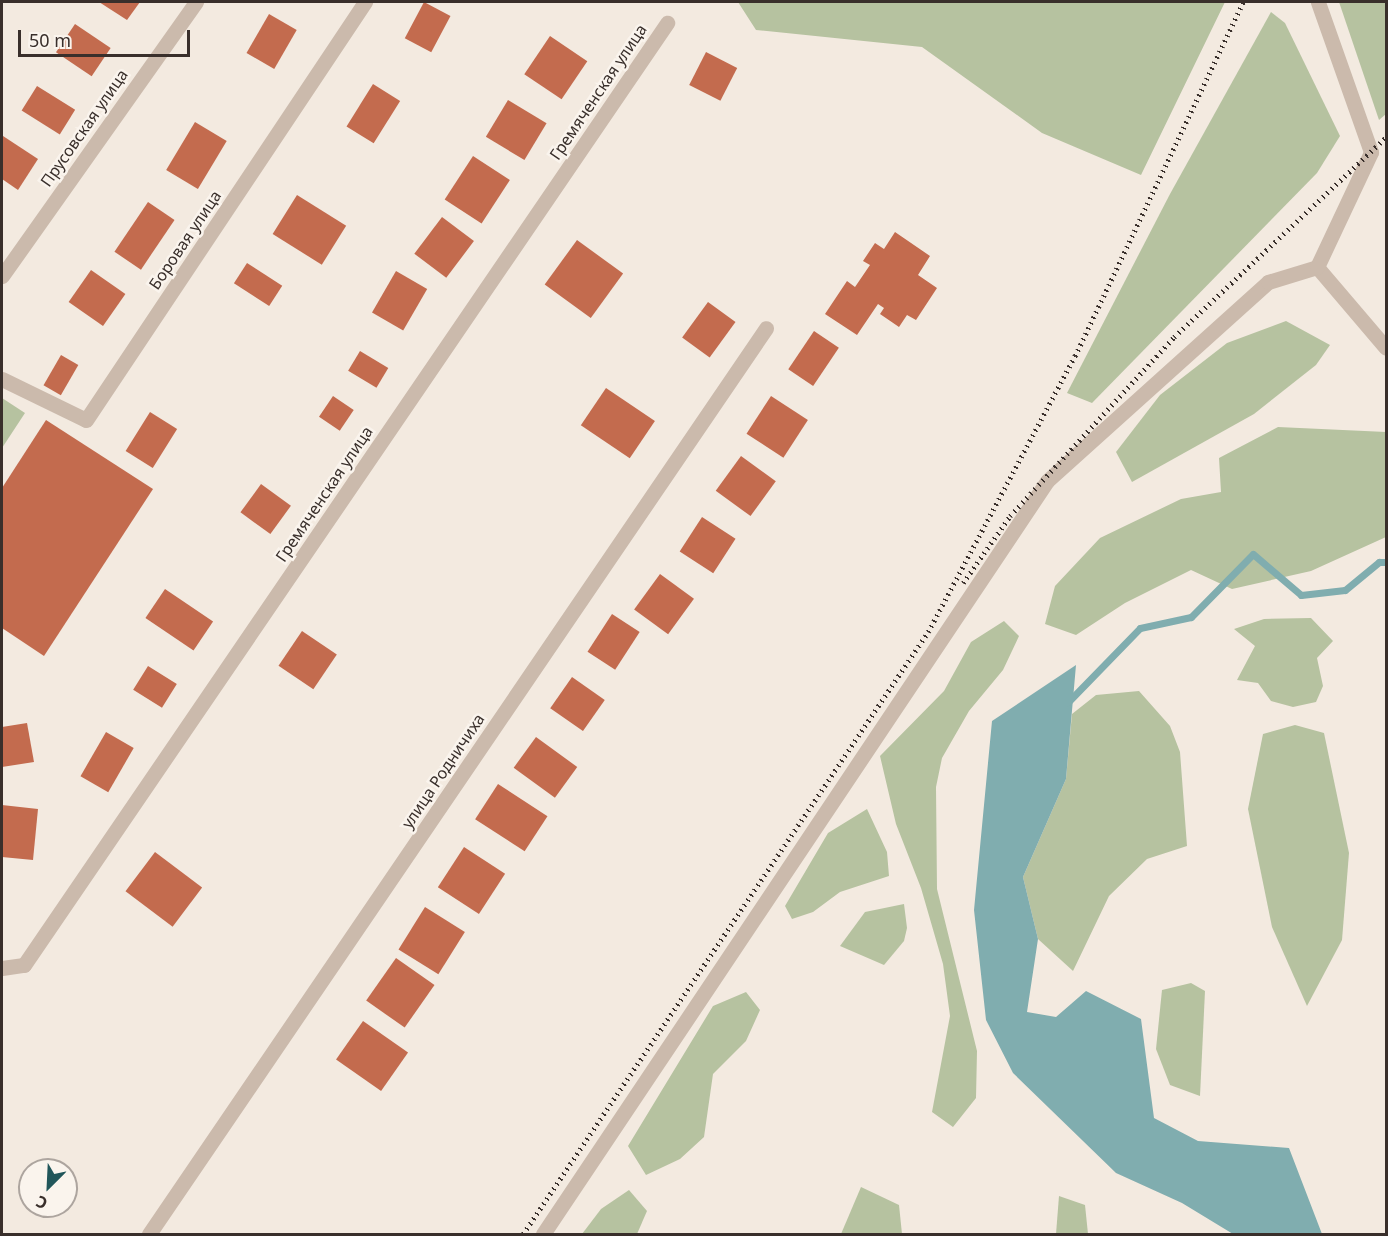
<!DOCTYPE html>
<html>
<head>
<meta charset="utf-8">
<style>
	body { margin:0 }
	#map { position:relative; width:1388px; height:1236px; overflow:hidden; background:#f3eae0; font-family:"Noto Sans",sans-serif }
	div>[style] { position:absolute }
	.green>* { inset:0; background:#b6c2a0 }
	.water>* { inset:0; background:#80adaf }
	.stream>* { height:7px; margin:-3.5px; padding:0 3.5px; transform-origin:3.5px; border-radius:3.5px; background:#80adaf }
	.building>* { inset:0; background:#c36b4e; transform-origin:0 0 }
	.minor>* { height:15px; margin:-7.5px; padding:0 7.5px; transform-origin:7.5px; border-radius:7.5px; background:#cbbaac }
	.rail>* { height:4.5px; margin-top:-2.25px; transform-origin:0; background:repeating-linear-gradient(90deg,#392f2b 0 1.5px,transparent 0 6px) }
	span { translate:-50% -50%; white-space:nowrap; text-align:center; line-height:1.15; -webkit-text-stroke:5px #faf4ed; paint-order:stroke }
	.street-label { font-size:16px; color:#392f2b }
	.frame { position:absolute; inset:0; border:3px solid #392f2b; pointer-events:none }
	.north { position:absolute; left:18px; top:1158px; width:60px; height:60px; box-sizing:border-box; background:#faf4ed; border:2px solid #ada59f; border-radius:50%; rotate:204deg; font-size:16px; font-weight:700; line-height:24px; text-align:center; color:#392f2b }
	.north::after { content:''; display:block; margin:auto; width:21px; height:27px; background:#21565a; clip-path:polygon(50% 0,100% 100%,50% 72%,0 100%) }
	.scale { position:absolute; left:18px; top:30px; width:172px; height:27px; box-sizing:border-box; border:3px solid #392f2b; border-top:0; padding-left:8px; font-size:18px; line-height:21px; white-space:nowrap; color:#392f2b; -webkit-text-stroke:4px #faf4ed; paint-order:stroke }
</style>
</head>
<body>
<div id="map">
	<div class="green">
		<i style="clip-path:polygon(738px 2px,1225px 2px,1141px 175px,1042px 133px,922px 47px,756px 30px)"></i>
		<i style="clip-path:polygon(1339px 2px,1386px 2px,1386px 114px,1379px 120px)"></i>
		<i style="clip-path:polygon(1271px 12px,1285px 23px,1340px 136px,1317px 173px,1092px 403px,1067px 393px,1170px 194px)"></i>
		<i style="clip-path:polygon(1286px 321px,1330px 345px,1316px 365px,1254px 414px,1132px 482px,1116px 452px,1160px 395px,1227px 343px)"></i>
		<i style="clip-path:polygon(2px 398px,25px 413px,2px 448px)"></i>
		<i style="clip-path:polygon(1278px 427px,1386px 432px,1386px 537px,1311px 571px,1232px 589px,1191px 570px,1125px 603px,1076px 635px,1045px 624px,1055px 586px,1100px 538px,1181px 499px,1221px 492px,1219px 458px)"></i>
		<i style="clip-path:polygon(1311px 618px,1333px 641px,1317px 658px,1323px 686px,1316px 702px,1293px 707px,1271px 701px,1258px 683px,1237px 680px,1255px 646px,1234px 629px,1264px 619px)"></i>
		<i style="clip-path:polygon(1004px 621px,1019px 636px,1003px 670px,969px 711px,942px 758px,936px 787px,937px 889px,977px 1051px,976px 1098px,953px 1127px,932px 1112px,950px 1016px,943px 964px,921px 888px,896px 824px,880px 756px,944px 691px,971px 642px)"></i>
		<i style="clip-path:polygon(1139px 691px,1170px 726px,1180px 752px,1187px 846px,1147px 859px,1109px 896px,1073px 971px,1038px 939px,1023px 877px,1066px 779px,1072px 714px,1096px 695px)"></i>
		<i style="clip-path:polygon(1295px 725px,1324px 733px,1349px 853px,1342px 940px,1307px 1006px,1272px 927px,1248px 809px,1263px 734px)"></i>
		<i style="clip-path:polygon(867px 809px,887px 852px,889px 876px,840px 892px,813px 912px,792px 919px,785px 906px,828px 833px)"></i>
		<i style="clip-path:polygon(904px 904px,907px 928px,904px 941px,884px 965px,840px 946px,865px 912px)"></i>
		<i style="clip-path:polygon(1191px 983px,1205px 991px,1200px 1096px,1170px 1085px,1156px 1049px,1162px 990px)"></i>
		<i style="clip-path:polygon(746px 992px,760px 1010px,746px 1041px,713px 1074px,704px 1137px,680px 1159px,646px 1175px,628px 1146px,713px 1006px)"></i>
		<i style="clip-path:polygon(861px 1187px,899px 1205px,902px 1234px,841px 1234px)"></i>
		<i style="clip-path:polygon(629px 1190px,647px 1211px,637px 1234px,582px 1234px,601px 1209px)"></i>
		<i style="clip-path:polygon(1059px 1196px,1085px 1205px,1088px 1234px,1056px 1234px)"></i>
	</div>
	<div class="water">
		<i style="clip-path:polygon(1076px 665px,1066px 779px,1023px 877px,1038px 939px,1027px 1012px,1056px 1017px,1086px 991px,1141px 1019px,1154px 1118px,1198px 1141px,1289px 1148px,1322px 1234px,1233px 1234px,1182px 1203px,1116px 1173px,1013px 1073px,986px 1020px,974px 910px,992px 721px)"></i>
	</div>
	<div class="stream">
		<i style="left:1068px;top:702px;width:103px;rotate:-45.8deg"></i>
		<i style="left:1140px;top:628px;width:52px;rotate:-12.2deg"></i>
		<i style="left:1191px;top:617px;width:88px;rotate:-45.5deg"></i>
		<i style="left:1253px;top:554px;width:63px;rotate:40.5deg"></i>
		<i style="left:1301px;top:595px;width:44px;rotate:-6.5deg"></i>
		<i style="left:1345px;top:590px;width:44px;rotate:-39.5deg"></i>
		<i style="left:1379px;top:562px;width:7px"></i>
	</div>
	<div class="building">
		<i style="clip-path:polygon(99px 2px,140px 2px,127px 20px)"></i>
		<i style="left:424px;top:2px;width:30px;height:41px;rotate:28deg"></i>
		<i style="left:269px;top:14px;width:32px;height:45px;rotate:30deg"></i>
		<i style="left:75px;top:24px;width:43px;height:34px;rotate:34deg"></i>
		<i style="left:550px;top:36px;width:45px;height:46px;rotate:34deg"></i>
		<i style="left:706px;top:52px;width:35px;height:37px;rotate:27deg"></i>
		<i style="left:373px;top:84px;width:32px;height:50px;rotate:32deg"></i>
		<i style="left:37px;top:86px;width:45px;height:29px;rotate:32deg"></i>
		<i style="left:508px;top:100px;width:45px;height:43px;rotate:31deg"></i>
		<i style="left:195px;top:122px;width:37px;height:56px;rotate:31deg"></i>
		<i style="clip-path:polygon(3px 136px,38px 159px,18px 190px,2px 179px)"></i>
		<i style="left:473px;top:156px;width:44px;height:52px;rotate:33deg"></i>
		<i style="left:297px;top:195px;width:58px;height:46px;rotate:32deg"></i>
		<i style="left:148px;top:202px;width:32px;height:60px;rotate:34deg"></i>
		<i style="left:442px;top:217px;width:40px;height:46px;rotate:37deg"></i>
		<i style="clip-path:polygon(895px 232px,930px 256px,918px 275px,937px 288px,916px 320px,907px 315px,899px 327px,880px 314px,884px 308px,878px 304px,857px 335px,825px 314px,847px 281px,855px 287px,870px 265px,863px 261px,875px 243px,884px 249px)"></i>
		<i style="left:577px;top:240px;width:57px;height:55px;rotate:36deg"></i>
		<i style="left:247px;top:263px;width:42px;height:24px;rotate:33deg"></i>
		<i style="left:91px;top:270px;width:42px;height:39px;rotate:35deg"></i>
		<i style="left:396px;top:271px;width:36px;height:48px;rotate:30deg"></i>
		<i style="left:708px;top:302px;width:34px;height:44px;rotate:36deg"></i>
		<i style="left:814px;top:331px;width:30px;height:46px;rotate:34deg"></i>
		<i style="left:360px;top:351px;width:33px;height:23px;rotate:31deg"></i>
		<i style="left:61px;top:355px;width:20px;height:35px;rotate:30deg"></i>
		<i style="left:606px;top:388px;width:59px;height:45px;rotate:34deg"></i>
		<i style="left:333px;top:396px;width:25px;height:25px;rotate:34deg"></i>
		<i style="left:771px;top:396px;width:44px;height:45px;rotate:33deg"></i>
		<i style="left:150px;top:412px;width:32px;height:46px;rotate:32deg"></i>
		<i style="clip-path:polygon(46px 420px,153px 489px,44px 656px,2px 628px,2px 488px)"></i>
		<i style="left:741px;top:456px;width:43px;height:43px;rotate:36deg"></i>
		<i style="left:261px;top:484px;width:37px;height:35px;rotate:36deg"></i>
		<i style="left:702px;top:517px;width:40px;height:41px;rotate:33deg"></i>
		<i style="left:660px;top:574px;width:42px;height:44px;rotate:36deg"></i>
		<i style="left:165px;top:589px;width:58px;height:35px;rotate:34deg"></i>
		<i style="left:612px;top:614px;width:33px;height:45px;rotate:33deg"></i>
		<i style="left:302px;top:631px;width:42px;height:42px;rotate:34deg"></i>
		<i style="left:148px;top:666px;width:34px;height:28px;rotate:32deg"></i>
		<i style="left:572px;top:677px;width:40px;height:38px;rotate:35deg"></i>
		<i style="clip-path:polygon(27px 723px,34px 762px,2px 767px,2px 727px)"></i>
		<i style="left:106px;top:732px;width:32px;height:51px;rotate:30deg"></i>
		<i style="left:536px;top:737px;width:51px;height:38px;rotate:36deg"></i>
		<i style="left:498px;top:784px;width:59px;height:42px;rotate:33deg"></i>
		<i style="clip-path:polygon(2px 805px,38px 809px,33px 860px,2px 857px)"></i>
		<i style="left:464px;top:847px;width:49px;height:48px;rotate:33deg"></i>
		<i style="left:155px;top:852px;width:59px;height:49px;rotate:37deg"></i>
		<i style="left:425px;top:907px;width:47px;height:50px;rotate:32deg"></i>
		<i style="left:396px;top:958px;width:47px;height:52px;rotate:35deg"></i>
		<i style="left:363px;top:1021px;width:55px;height:47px;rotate:35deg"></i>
	</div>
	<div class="minor">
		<i style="left:1317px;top:267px;width:106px;rotate:49.6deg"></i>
		<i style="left:2px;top:276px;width:336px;rotate:-54.7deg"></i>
		<i style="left:2px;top:379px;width:93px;rotate:26deg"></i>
		<i style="left:86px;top:420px;width:503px;rotate:-56.28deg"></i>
		<i style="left:2px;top:968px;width:22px;rotate:-8deg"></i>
		<i style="left:24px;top:965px;width:1141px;rotate:-55.68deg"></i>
		<i style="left:149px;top:1234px;width:1096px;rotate:-55.74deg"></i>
		<i style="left:543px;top:1234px;width:906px;rotate:-56.2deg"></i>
		<i style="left:1047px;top:481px;width:297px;rotate:-42deg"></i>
		<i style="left:1268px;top:282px;width:51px;rotate:-17deg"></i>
		<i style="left:1317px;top:267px;width:127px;rotate:-64.8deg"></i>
		<i style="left:1371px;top:152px;width:159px;rotate:-109.5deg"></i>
	</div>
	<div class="rail">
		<i style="left:963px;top:583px;width:82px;rotate:-55deg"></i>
		<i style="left:1010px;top:516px;width:243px;rotate:-47.5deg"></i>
		<i style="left:1174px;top:337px;width:291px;rotate:-43.3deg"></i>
		<i style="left:523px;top:1234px;width:726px;rotate:-56.07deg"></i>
		<i style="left:928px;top:632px;width:313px;rotate:-62deg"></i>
		<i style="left:1075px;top:356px;width:392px;rotate:-64.6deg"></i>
	</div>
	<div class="street-label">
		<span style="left:598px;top:92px;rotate:-56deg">Гремяченская улица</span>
		<span style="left:84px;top:128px;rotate:-55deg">Прусовская улица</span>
		<span style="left:185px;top:240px;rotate:-56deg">Боровая улица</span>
		<span style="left:324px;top:494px;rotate:-56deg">Гремяченская улица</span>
		<span style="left:443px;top:771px;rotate:-56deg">улица Родничиха</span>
	</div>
	<div class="frame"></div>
	<div class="north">С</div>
	<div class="scale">50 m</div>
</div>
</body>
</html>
